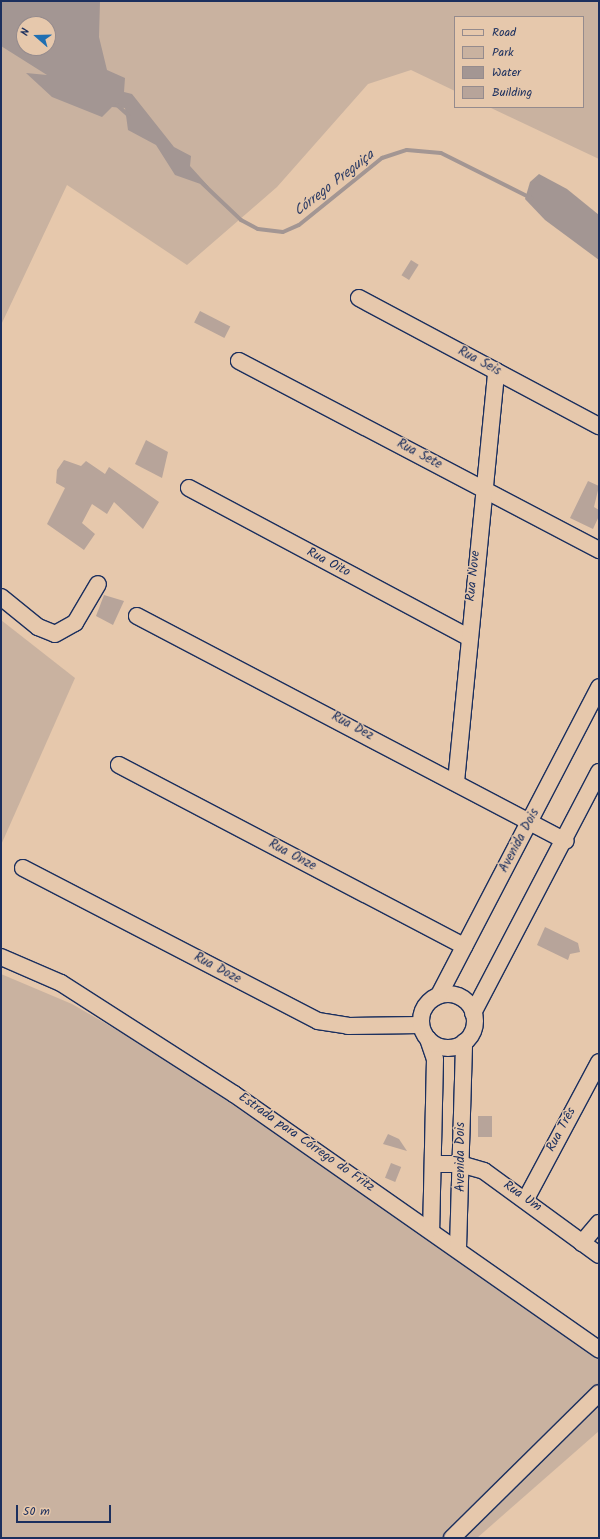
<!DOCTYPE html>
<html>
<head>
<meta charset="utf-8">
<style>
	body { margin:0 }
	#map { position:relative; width:600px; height:1539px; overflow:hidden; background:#e6c8ac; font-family:Kalam,sans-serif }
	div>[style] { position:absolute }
	.green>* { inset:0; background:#c9b2a0 }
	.water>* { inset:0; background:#a39693 }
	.stream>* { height:4px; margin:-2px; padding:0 2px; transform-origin:2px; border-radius:2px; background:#a39693 }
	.building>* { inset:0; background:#b7a49a; transform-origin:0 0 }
	.roads { filter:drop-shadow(1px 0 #1b2f5e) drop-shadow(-1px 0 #1b2f5e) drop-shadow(0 1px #1b2f5e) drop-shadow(0 -1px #1b2f5e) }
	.minor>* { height:16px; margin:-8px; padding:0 8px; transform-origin:8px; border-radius:8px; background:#e6c8ac }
	.minor>.ring { margin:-8px; padding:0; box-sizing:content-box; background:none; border:16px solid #e6c8ac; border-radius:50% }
	span { translate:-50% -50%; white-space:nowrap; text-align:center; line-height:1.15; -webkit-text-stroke:3px #e6c8ac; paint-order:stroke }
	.street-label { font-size:13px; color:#1b2f5e }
	.water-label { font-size:14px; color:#2f3e66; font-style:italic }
	.frame { position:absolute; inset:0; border:2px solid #1b2f5e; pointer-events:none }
	.legend { position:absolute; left:454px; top:16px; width:130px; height:92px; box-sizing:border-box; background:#e6c8ac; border:1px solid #958b8d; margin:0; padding:5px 7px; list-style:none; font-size:12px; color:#1b2f5e }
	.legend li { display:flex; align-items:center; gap:8px; height:20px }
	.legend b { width:20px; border:1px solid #958b8d }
	.north { position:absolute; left:16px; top:16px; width:40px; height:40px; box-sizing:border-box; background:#e6c8ac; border:1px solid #958b8d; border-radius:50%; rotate:290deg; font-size:11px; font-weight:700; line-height:16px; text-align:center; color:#1b2f5e }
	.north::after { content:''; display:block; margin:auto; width:14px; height:18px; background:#1f6fb2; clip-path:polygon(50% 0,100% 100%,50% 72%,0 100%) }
	.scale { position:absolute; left:16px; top:1505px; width:95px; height:18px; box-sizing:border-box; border:2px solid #1b2f5e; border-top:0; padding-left:5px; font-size:12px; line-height:14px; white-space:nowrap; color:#1b2f5e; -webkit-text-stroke:3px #e6c8ac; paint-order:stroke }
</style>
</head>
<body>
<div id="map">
	<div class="green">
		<i style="clip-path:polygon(evenodd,1px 1px,599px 1px,599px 159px,489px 107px,583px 107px,583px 17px,455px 17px,455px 91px,411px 70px,368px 84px,277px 187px,187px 265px,67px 185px,1px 325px,1px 1px,24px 24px,48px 24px,48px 48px,24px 48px,24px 24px)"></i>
		<i style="clip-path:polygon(1px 620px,75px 678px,1px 845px)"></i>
		<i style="clip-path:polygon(1px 974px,72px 1004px,162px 1056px,599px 1357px,599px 1431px,477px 1538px,1px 1538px)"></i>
	</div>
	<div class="water">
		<i style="clip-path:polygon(evenodd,1px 1px,100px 1px,99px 37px,107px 70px,125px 78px,124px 92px,132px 94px,174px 147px,191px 156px,190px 166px,209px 187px,175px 175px,156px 145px,128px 130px,125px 108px,112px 107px,102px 117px,52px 97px,26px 73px,47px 75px,1px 46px,1px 1px,24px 24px,48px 24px,48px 48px,24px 48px,24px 24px)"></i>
		<i style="clip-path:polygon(539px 174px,567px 189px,599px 215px,599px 260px,545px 220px,525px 199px,530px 182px)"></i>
	</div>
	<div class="stream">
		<i style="left:117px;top:105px;width:15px;rotate:42deg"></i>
		<i style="left:202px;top:183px;width:54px;rotate:43.5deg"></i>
		<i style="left:241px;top:220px;width:19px;rotate:28deg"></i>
		<i style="left:258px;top:229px;width:25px;rotate:7deg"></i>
		<i style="left:283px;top:232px;width:17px;rotate:-24deg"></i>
		<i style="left:299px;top:225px;width:107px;rotate:-38.9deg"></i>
		<i style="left:382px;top:158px;width:26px;rotate:-18deg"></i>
		<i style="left:407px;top:150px;width:34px;rotate:5deg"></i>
		<i style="left:441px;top:153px;width:101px;rotate:26.6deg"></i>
	</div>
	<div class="building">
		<i style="left:411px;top:260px;width:9px;height:18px;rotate:32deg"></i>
		<i style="left:200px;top:311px;width:34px;height:13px;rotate:27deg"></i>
		<i style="clip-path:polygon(146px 440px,168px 452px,162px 478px,135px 464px)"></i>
		<i style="clip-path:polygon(64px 460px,81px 466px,86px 461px,105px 474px,109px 467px,159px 502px,143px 529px,114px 502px,107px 514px,92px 504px,82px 523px,95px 534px,84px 550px,47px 524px,65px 488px,56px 483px,57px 470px)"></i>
		<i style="clip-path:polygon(588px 481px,599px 486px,594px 507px,599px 510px,599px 516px,593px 529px,570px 518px)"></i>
		<i style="clip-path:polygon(104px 595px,124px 601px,113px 625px,96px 616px)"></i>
		<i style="clip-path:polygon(545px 927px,578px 943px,580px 952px,570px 954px,568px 960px,537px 945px)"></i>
		<i style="left:478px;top:1116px;width:14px;height:21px"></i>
		<i style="clip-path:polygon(388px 1134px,399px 1139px,407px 1151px,383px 1144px)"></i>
		<i style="left:391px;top:1163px;width:11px;height:16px;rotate:22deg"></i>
	</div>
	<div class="roads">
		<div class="minor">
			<i style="left:359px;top:298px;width:272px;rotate:28.1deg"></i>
			<i style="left:239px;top:361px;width:407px;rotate:27.7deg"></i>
			<i style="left:189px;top:488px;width:316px;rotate:28.1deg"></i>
			<i style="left:1px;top:597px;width:48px;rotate:39deg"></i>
			<i style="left:38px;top:627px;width:18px;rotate:22deg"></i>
			<i style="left:55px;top:634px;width:23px;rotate:-29deg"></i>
			<i style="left:75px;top:623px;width:45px;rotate:-59.5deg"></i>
			<i style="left:137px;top:616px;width:484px;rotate:27.7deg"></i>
			<i style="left:119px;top:765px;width:390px;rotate:27.7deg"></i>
			<i style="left:456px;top:782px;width:413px;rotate:-84.4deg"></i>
			<i style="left:23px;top:868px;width:332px;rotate:27.4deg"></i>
			<i style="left:318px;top:1021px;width:30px;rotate:9deg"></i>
			<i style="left:348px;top:1026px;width:73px;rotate:-0.8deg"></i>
			<i style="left:1px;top:957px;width:65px;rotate:23.4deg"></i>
			<i style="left:61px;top:983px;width:206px;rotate:32.7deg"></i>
			<i style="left:234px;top:1094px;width:446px;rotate:35deg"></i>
			<i class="ring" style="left:421px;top:994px;width:38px;height:38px"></i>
			<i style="left:439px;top:995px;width:347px;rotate:-62.5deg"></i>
			<i style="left:473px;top:1013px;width:272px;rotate:-62.4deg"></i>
			<i style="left:428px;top:1039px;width:21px;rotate:71deg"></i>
			<i style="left:435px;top:1059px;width:170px;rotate:91.3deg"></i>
			<i style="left:434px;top:1164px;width:26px"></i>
			<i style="left:460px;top:1164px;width:25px;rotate:16deg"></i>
			<i style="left:484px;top:1171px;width:142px;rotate:36.1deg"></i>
			<i style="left:526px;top:1199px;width:155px;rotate:-61.9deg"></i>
			<i style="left:582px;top:1243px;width:26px;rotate:-50deg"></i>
			<i style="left:458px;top:1248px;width:206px;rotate:-88.3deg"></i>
			<i style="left:452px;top:1538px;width:206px;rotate:-44.6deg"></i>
		</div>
	</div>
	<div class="street-label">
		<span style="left:479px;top:362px;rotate:28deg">Rua Seis</span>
		<span style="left:419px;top:455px;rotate:28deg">Rua Sete</span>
		<span style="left:328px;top:563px;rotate:28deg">Rua Oito</span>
		<span style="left:474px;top:576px;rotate:-84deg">Rua Nove</span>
		<span style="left:352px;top:727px;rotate:28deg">Rua Dez</span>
		<span style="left:520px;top:841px;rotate:-62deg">Avenida Dois</span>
		<span style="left:292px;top:856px;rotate:28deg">Rua Onze</span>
		<span style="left:217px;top:969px;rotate:28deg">Rua Doze</span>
		<span style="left:562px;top:1130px;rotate:-62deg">Rua Três</span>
		<span style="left:306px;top:1143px;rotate:35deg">Estrada para Córrego do Fritz</span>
		<span style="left:461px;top:1157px;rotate:-90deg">Avenida Dois</span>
		<span style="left:522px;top:1197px;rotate:35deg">Rua Um</span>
	</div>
	<div class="water-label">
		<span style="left:334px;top:183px;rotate:-38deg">Córrego Preguiça</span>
	</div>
	<div class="frame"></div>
	<ul class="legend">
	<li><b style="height:5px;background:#e6c8ac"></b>Road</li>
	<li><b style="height:11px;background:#c9b2a0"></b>Park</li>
	<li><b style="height:11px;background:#a39693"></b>Water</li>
	<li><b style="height:11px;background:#b7a49a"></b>Building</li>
	</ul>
	<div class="north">N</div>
	<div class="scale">50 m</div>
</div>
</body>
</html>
